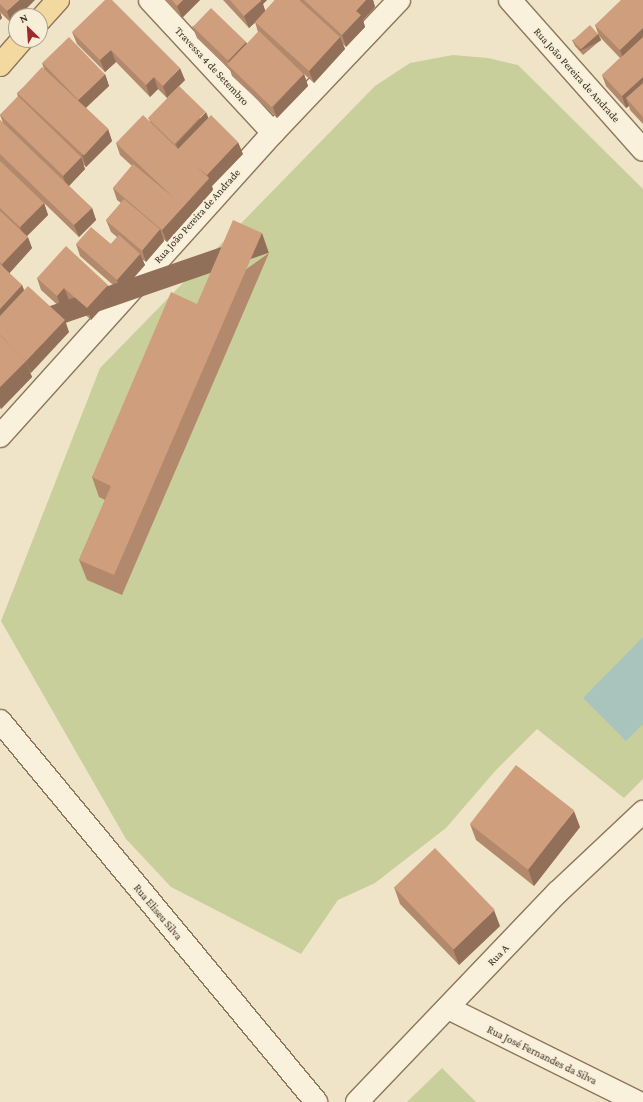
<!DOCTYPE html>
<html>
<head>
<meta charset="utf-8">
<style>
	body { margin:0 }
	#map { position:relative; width:643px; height:1102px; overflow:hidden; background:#f0e4c8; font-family:"Crimson Pro",serif }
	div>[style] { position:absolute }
	.green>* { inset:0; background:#c9cf9b }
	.water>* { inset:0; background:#a9c4bc }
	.roads { filter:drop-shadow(1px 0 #8d765c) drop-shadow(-1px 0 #8d765c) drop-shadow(0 1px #8d765c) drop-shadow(0 -1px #8d765c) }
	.minor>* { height:22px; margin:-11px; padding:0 11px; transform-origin:11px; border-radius:11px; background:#faf1dc }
	.major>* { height:22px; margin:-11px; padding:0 11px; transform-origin:11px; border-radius:11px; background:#f3d9a0 }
	.wall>* { inset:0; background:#b2896c }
	.shaded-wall>* { inset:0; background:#916f58; transform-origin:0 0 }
	.building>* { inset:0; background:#cf9f7d; transform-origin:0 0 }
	span { translate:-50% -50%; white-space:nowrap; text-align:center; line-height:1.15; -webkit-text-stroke:3.5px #f7eed8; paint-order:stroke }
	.street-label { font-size:11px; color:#3d2e20 }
	.north { position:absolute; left:8px; top:8px; width:40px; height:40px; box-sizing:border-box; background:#f7eed8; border:1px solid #ada18e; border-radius:50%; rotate:335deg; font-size:11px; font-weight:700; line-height:16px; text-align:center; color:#3d2e20 }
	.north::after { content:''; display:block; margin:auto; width:14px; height:18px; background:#9e2a2b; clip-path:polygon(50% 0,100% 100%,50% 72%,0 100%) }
</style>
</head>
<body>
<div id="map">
	<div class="green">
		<i style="clip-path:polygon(453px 55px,488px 58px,518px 65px,643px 189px,643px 779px,624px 798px,537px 729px,496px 770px,446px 828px,375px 883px,338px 900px,301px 954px,171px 887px,126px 839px,1px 621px,100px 368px,375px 86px,410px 63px)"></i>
		<i style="clip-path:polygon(442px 1068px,476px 1102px,407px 1102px)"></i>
	</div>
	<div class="water">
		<i style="clip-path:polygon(643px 637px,643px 724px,626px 741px,583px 698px)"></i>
	</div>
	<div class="roads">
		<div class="minor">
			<i style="left:150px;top:0;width:181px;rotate:47.2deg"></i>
			<i style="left:510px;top:0;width:200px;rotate:48.4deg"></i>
			<i style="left:0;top:436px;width:408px;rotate:-48deg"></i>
			<i style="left:273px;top:133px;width:183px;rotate:-46.5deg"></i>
			<i style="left:0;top:721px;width:495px;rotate:50.3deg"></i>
			<i style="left:448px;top:1008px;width:211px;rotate:26.4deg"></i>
			<i style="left:357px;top:1102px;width:291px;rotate:-46.3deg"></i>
			<i style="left:558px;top:892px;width:117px;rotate:-43.3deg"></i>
		</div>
		<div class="major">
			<i style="left:40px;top:20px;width:27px;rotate:-48deg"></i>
			<i style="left:0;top:65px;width:33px;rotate:-49deg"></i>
		</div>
	</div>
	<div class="wall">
		<i style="clip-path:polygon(0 0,16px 16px,16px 19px,11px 23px,0 12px,2px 18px,0 20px)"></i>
		<i style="clip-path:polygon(165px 0,200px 0,182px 18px)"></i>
		<i style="clip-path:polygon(223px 0,267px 0,263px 4px,265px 11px,275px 0,373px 0,375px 7px,363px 20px,365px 27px,346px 47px,343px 44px,345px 49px,314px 83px,304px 74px,308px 86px,277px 118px,232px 76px,230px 70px,197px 38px,192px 26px,246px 42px,247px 44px,258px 32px,255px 22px,249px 28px)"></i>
		<i style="clip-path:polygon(643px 0,643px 124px,630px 110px,629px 106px,626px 108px,606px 86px,602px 75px,620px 58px,599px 36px,595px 25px)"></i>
		<i style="clip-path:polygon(72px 32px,185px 80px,167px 98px,158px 89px,150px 97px,116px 62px,105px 72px,77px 44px)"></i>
		<i style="clip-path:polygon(598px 34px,601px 40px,583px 55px,575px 46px,572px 40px)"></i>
		<i style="clip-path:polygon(42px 63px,105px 74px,109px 86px,86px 108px,108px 129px,112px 141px,86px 167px,83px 164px,85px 169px,69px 186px,92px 208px,96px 220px,79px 237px,44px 203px,48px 215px,27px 236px,32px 248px,9px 273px,22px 285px,24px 290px,69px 332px,30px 373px,32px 377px,1px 409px,0 408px,0 120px,3px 123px,0 115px,18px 97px,17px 93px,44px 69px)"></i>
		<i style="clip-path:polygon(209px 118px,243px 154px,212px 186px,213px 190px,167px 242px,163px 239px,164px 241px,146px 262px,142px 259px,145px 265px,121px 292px,80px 256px,76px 244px,111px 244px,117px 237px,111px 232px,106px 220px,121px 203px,117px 200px,113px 188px,132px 166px,120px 155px,116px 143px,150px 122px,149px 119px)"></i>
		<i style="clip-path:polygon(269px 253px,122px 595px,87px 580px,79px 560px,105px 500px,99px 497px,92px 477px,197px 304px)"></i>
		<i style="clip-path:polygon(37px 278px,112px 297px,91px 320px,69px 300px,61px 308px,41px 290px)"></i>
		<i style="clip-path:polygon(470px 824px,580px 827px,534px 886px,476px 840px)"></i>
		<i style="clip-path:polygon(394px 887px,500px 926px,459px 965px,400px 904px)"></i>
	</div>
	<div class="shaded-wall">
		<i style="clip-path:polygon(19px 0,35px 0,19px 16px,16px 16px,16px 19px,11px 23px,7px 11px)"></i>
		<i style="clip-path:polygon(183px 0,200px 0,182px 18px,177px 6px)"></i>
		<i style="clip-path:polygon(258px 0,267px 0,263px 4px,266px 13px,249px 28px,244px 16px)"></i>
		<i style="clip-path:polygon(366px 0,373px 0,375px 7px,363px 20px,365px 27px,346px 47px,342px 35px,356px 11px)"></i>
		<i style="clip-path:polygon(0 12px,2px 18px,0 20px)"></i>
		<i style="clip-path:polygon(643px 28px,643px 44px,624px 62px,620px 50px)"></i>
		<i style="left:598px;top:34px;width:7px;height:23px;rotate:63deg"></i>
		<i style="clip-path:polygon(340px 37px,345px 49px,314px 83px,309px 71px)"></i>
		<i style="clip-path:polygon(246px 42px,250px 54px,230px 66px,228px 61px)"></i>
		<i style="clip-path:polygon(111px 50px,116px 62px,105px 72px,100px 60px)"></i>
		<i style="clip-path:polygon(180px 68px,185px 80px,167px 98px,163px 86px)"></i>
		<i style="clip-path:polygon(105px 74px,109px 86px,82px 111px,78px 100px)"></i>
		<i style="clip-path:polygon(304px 74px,308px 86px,277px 118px,273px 107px)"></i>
		<i style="clip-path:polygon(154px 77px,158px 89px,150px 97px,146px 85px)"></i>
		<i style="clip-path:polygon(643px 77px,643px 93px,626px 98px,629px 106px,626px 108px,622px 96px)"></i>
		<i style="clip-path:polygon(206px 112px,211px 124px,181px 156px,176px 144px)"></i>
		<i style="clip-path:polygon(108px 129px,112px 141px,86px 167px,82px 155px)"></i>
		<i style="clip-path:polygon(238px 142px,243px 154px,212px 186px,213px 190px,167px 242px,162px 230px,209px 179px,207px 175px)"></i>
		<i style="clip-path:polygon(81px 157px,85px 169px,67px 188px,63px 176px)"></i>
		<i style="clip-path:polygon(44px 203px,48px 215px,24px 239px,20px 227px)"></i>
		<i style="clip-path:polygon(92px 208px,96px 220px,79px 237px,74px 225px)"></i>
		<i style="clip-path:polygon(160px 229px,164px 241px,146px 262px,142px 250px)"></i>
		<i style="left:262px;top:233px;width:21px;height:373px;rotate:71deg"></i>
		<i style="clip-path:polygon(28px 237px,32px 248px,7px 276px,2px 264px)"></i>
		<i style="clip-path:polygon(140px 254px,145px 265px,121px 292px,117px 280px)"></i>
		<i style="clip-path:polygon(22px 285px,28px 302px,0 330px,0 309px)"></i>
		<i style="clip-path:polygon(108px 285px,112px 297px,91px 320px,87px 308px)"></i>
		<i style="clip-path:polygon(64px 288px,69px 300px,61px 308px,57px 296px)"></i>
		<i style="clip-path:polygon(65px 320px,69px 332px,31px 373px,26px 361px)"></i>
		<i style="clip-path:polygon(26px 361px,32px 377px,1px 409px,0 406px,0 387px)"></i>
		<i style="clip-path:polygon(574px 811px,580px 827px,534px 886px,528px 869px)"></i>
		<i style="clip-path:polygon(494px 910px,500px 926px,459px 965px,453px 949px)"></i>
	</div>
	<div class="building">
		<i style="clip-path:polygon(0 0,19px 0,7px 11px,0 4px)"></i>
		<i style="clip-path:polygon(105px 0,112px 0,180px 68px,163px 86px,154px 77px,146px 85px,111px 50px,100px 60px,72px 32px)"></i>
		<i style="clip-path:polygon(172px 0,183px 0,177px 6px)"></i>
		<i style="clip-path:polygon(230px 0,261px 0,261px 1px,244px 16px)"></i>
		<i style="clip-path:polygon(275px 0,299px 0,340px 37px,309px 71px,255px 22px)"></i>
		<i style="clip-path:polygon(304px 0,366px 0,356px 11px,361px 15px,342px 35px)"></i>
		<i style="clip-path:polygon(621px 0,643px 0,643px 28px,620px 50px,595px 25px)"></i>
		<i style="left:211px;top:8px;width:49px;height:26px;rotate:44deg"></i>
		<i style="left:590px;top:25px;width:12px;height:23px;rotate:48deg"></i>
		<i style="left:259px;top:31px;width:62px;height:46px;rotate:44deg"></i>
		<i style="left:69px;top:37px;width:52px;height:37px;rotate:46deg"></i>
		<i style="clip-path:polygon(643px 37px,643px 77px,622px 96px,602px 75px)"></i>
		<i style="left:42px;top:67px;width:91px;height:36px;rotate:43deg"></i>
		<i style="clip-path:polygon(643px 83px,643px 117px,626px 98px)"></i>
		<i style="left:179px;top:86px;width:37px;height:45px;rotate:44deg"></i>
		<i style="left:18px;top:96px;width:88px;height:26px;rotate:44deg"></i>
		<i style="clip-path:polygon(143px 115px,178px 149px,211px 115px,238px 142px,207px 175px,196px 166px,209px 178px,162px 230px,113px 188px,133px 164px,174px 198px,116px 143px)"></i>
		<i style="clip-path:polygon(0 120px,92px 208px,74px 225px,0 154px)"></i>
		<i style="clip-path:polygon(0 161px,44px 203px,20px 227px,0 208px)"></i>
		<i style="left:124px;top:199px;width:47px;height:28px;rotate:40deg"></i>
		<i style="clip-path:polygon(0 211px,28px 237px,2px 264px,0 262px)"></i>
		<i style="clip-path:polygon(233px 220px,262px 233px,114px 575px,79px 560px,111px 486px,92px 477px,171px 292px,197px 304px)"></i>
		<i style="clip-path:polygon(91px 227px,111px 244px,119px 235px,140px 254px,117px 280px,76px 244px)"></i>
		<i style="clip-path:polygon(66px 246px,108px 285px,87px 308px,64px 288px,57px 296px,37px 278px)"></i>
		<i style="clip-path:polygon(0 264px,22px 285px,0 309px)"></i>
		<i style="clip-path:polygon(28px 286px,65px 320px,26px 361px,0 335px,0 316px)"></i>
		<i style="clip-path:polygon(0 335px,26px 361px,0 387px)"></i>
		<i style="left:516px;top:765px;width:74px;height:75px;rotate:38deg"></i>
		<i style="left:435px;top:848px;width:86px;height:57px;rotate:46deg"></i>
	</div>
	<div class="street-label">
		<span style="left:212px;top:66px;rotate:47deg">Travessa 4 de Setembro</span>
		<span style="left:577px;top:75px;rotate:48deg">Rua João Pereira de Andrade</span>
		<span style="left:197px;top:216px;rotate:-48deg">Rua João Pereira de Andrade</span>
		<span style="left:158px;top:912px;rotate:50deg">Rua Eliseu Silva</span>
		<span style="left:498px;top:955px;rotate:-46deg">Rua A</span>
		<span style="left:542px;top:1055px;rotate:26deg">Rua José Fernandes da Silva</span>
	</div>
	<div class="north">N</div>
</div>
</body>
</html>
